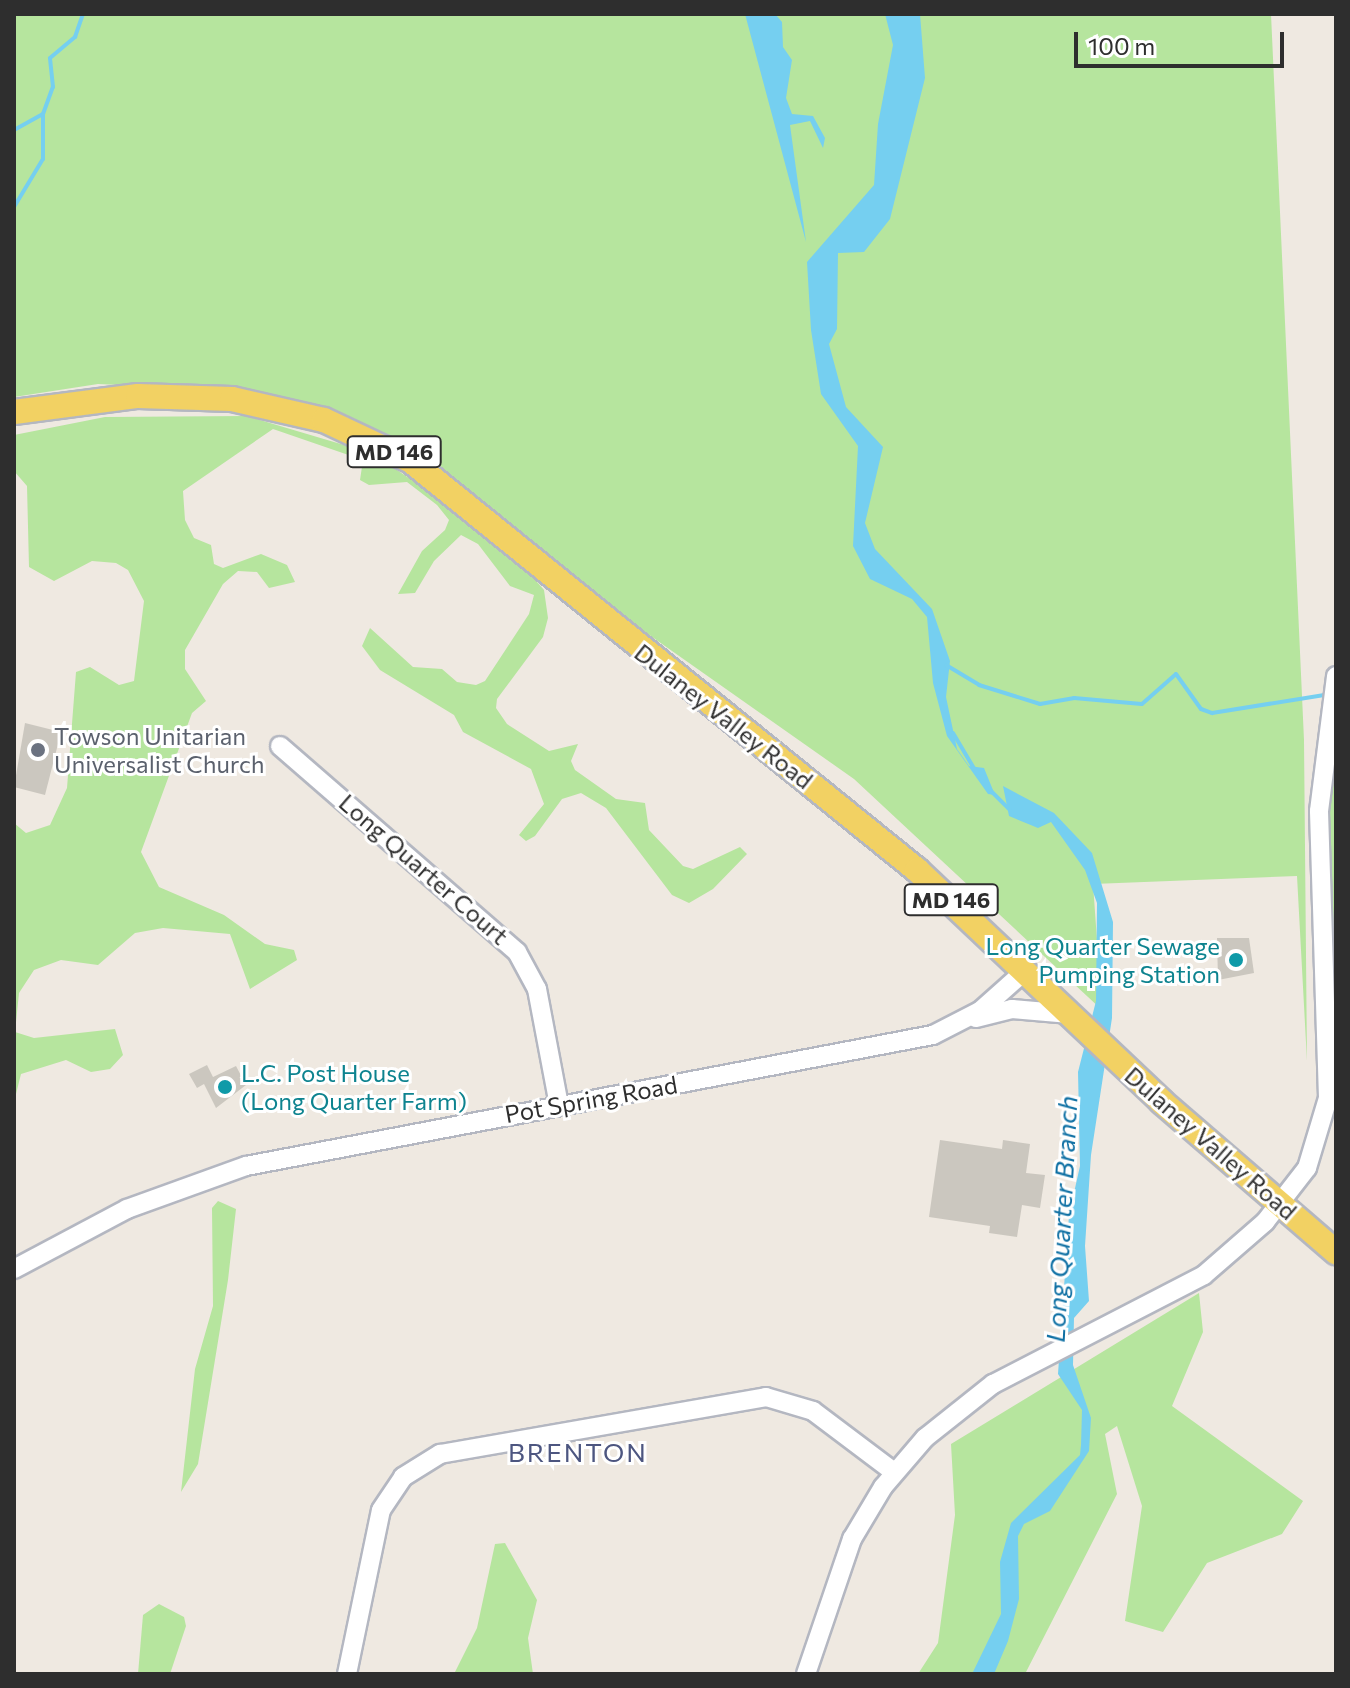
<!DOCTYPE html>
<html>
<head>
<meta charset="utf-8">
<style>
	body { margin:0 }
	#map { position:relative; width:1350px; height:1688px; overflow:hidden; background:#efe9e1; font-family:Commissioner,sans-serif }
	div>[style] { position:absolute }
	.green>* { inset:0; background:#b6e59e }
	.water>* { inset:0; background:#75cff0 }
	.stream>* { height:4px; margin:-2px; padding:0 2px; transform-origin:2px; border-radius:2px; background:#75cff0 }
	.building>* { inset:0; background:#cbc7bf }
	.roads { filter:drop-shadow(2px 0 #b4b7c1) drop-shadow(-2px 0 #b4b7c1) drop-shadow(0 2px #b4b7c1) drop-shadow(0 -2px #b4b7c1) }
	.minor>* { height:18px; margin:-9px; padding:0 9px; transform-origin:9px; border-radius:9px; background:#fff }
	.major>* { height:24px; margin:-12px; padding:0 12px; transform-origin:12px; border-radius:12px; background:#f2d163 }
	.dots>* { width:22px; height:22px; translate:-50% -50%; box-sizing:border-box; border:4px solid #fff; border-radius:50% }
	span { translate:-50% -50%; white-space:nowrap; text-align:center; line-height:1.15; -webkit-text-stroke:6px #fff; paint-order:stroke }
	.shield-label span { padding:2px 6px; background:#fff; border:2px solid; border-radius:6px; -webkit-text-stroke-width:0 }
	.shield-label { font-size:22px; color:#2e2e2e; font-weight:700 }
	.street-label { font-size:24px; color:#2e2e2e }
	.worship-label { font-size:24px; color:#5b616d }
	.left { translate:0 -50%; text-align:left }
	.culture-label { font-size:24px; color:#0d838f }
	.right { translate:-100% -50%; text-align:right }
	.water-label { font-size:26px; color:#0d6fa3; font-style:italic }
	.neighbourhood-label { font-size:26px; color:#4d5680; letter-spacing:2px }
	.frame { position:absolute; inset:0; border:16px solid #2e2e2e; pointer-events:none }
	.scale { position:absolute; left:1074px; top:32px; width:210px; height:36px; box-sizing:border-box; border:4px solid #2e2e2e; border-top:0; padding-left:10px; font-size:24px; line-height:28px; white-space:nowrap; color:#2e2e2e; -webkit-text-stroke:6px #fff; paint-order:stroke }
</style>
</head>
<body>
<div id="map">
	<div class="green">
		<i style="clip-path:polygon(14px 14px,1271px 14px,1304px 740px,1307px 1061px,1297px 876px,1093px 884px,1102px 1010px,854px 779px,337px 415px,233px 390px,98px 384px,14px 397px)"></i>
		<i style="clip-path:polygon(246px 416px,371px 453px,447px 503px,518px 560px,544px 590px,548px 618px,543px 637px,497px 699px,496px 708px,507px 724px,549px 751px,578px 744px,571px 761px,575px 770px,616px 799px,645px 803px,649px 830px,683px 866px,693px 869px,740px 847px,747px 854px,713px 889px,689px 903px,672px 895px,606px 808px,581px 793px,562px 799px,535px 836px,526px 841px,519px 835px,544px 804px,531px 769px,463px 732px,454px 715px,380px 670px,362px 646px,370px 628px,413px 667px,442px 669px,457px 682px,476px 685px,485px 681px,529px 614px,534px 595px,510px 586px,478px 544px,461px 535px,434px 561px,415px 593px,398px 594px,422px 551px,445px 530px,449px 520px,437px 505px,407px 482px,369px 485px,360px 480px,363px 460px,273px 429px,183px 491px,185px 520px,194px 538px,211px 545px,214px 564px,223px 568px,261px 554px,287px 565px,295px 582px,269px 588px,257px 572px,238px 571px,223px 584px,185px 650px,185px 669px,206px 701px,192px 713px,141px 852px,159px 887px,224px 915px,265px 944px,294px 950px,297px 960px,250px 989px,230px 934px,163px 928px,135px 933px,98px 965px,61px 960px,34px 970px,19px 993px,15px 1032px,34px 1038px,115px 1029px,123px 1055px,110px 1069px,91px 1072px,66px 1060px,21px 1074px,14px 1102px,14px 823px,26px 833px,50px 825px,67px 788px,76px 672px,90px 667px,119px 685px,134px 681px,144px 601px,128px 570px,116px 563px,92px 561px,54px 581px,29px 567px,27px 486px,14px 471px,14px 435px,105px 417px)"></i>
		<i style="clip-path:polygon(1336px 723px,1336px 952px,1330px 956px,1327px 793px)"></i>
		<i style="clip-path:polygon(218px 1201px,236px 1209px,228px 1280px,198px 1464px,181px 1492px,195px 1369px,213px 1306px,212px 1208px)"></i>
		<i style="clip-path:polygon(1199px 1293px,1203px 1332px,1172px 1406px,1303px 1501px,1282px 1534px,1207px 1563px,1163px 1632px,1125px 1621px,1142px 1506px,1117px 1426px,1105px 1434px,1117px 1494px,1025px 1674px,918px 1674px,938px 1643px,955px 1515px,951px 1444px)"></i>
		<i style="clip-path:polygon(505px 1543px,537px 1600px,528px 1638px,533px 1674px,454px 1674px,477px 1628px,495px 1544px)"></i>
		<i style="clip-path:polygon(159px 1604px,184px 1617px,186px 1626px,170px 1674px,138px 1674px,143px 1615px)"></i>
	</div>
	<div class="water">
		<i style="clip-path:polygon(745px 14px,775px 14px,782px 22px,783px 47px,792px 60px,786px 98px,792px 114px,813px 116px,825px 138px,823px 148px,810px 121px,790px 125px,806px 242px)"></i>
		<i style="clip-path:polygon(885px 14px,920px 14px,925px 78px,890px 219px,864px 252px,838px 253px,837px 329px,829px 344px,846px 407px,883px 447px,865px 523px,875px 549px,932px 609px,950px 661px,946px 697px,957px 749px,969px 766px,984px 768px,995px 795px,988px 794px,947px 736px,933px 683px,927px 617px,912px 599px,870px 579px,853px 546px,858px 446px,821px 394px,811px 330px,807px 262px,874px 185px,878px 124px,893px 45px)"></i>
		<i style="clip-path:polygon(1003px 786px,1054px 813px,1092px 853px,1113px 922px,1112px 1018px,1091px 1155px,1085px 1246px,1089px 1301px,1074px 1318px,1073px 1365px,1091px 1418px,1089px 1451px,1050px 1511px,1024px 1524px,1018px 1536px,1019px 1599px,1008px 1641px,994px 1674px,972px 1674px,1001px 1614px,1000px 1562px,1011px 1523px,1080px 1455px,1081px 1445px,1082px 1410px,1058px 1374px,1069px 1215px,1080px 1166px,1078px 1072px,1096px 1001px,1097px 903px,1085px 870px,1051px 822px,1038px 828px,1009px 816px)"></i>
	</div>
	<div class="stream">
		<i style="left:14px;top:130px;width:33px;rotate:-29deg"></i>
		<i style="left:43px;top:114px;width:29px;rotate:-70deg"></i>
		<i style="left:53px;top:87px;width:29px;rotate:-96deg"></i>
		<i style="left:50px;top:58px;width:33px;rotate:-40deg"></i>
		<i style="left:75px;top:37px;width:24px;rotate:-71deg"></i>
		<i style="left:14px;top:207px;width:56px;rotate:-58.9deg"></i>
		<i style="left:43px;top:159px;width:44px;rotate:-90deg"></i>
		<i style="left:946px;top:665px;width:39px;rotate:31deg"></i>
		<i style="left:979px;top:685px;width:64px;rotate:17.3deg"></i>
		<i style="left:1040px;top:704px;width:35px;rotate:-10deg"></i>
		<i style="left:1074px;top:698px;width:68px;rotate:5deg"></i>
		<i style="left:1142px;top:704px;width:45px;rotate:-41.4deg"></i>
		<i style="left:1176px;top:674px;width:43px;rotate:54.5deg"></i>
		<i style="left:1201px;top:709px;width:12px;rotate:20deg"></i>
		<i style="left:1212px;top:713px;width:120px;rotate:-9.1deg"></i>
		<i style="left:953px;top:733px;width:43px;rotate:59.3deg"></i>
		<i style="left:990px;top:790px;width:27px;rotate:45deg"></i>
	</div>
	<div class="building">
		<i style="clip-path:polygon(25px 723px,61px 732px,45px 795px,14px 787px)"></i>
		<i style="clip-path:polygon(1217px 938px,1249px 938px,1254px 973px,1218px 980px)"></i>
		<i style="clip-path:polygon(207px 1065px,213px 1077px,236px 1066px,246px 1085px,216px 1108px,204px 1084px,197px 1088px,189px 1074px)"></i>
		<i style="clip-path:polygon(940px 1140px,1002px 1149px,1003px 1140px,1030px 1144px,1026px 1173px,1045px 1175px,1040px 1208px,1022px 1205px,1017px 1237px,989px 1233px,990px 1226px,929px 1217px)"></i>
	</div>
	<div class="roads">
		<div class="minor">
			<i style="left:280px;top:746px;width:314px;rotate:41deg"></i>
			<i style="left:517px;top:952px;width:42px;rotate:61.6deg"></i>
			<i style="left:537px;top:989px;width:118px;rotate:79.3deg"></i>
			<i style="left:976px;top:1018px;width:37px;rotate:-14deg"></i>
			<i style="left:1012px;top:1009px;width:58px;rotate:4.9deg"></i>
			<i style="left:14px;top:1269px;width:128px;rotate:-28deg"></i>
			<i style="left:127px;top:1209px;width:127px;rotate:-19.9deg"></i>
			<i style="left:246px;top:1166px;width:699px;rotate:-10.8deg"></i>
			<i style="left:933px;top:1035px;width:53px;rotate:-27.1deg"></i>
			<i style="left:980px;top:1011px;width:62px;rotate:-41.7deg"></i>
			<i style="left:347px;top:1674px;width:167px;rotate:-78.3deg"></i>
			<i style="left:381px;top:1510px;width:40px;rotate:-56deg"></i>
			<i style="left:403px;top:1477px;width:44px;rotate:-31.9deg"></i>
			<i style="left:440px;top:1454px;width:331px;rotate:-9.9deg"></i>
			<i style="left:766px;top:1397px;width:49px;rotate:16.6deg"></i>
			<i style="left:813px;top:1411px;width:101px;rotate:37deg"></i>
			<i style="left:806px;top:1674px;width:143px;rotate:-71.2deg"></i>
			<i style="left:852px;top:1539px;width:61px;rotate:-59.2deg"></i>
			<i style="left:883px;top:1487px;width:65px;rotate:-49.4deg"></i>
			<i style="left:925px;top:1438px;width:87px;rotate:-38.5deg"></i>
			<i style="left:993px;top:1384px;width:237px;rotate:-27.3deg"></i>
			<i style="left:1204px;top:1275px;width:81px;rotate:-41deg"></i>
			<i style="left:1265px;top:1222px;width:68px;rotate:-52.1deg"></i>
			<i style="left:1307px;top:1168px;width:73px;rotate:-73.3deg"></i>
			<i style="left:1328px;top:1098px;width:287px;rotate:-91.8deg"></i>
			<i style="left:1319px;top:811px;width:136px;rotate:-82.8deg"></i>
		</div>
		<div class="major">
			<i style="left:14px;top:412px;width:125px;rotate:-7.4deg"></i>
			<i style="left:138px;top:396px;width:94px;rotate:1.8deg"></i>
			<i style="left:232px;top:399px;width:94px;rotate:12.9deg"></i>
			<i style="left:324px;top:420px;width:96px;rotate:25.2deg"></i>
			<i style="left:411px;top:461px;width:651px;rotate:38.95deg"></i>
			<i style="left:917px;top:870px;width:337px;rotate:43.4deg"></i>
			<i style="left:1162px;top:1102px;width:230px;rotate:40.8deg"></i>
		</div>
	</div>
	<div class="dots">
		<i style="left:38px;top:750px;background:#6b7280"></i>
		<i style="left:1236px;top:960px;background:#0f9aa8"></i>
		<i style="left:225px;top:1087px;background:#0f9aa8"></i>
	</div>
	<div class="shield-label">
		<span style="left:394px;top:452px">MD 146</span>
		<span style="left:951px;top:900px">MD 146</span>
	</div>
	<div class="street-label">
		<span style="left:724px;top:716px;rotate:38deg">Dulaney Valley Road</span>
		<span style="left:424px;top:869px;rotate:41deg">Long Quarter Court</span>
		<span style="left:591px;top:1099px;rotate:-10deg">Pot Spring Road</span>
		<span style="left:1211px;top:1143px;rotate:41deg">Dulaney Valley Road</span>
	</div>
	<div class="worship-label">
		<span class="left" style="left:54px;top:750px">Towson Unitarian<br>Universalist Church</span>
	</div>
	<div class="culture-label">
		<span class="right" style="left:1220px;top:960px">Long Quarter Sewage<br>Pumping Station</span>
		<span class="left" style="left:241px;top:1087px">L.C. Post House<br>(Long Quarter Farm)</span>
	</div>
	<div class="water-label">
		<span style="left:1061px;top:1219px;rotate:-87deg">Long Quarter Branch</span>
	</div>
	<div class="neighbourhood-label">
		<span style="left:578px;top:1452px">BRENTON</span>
	</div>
	<div class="frame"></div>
	<div class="scale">100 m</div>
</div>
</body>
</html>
